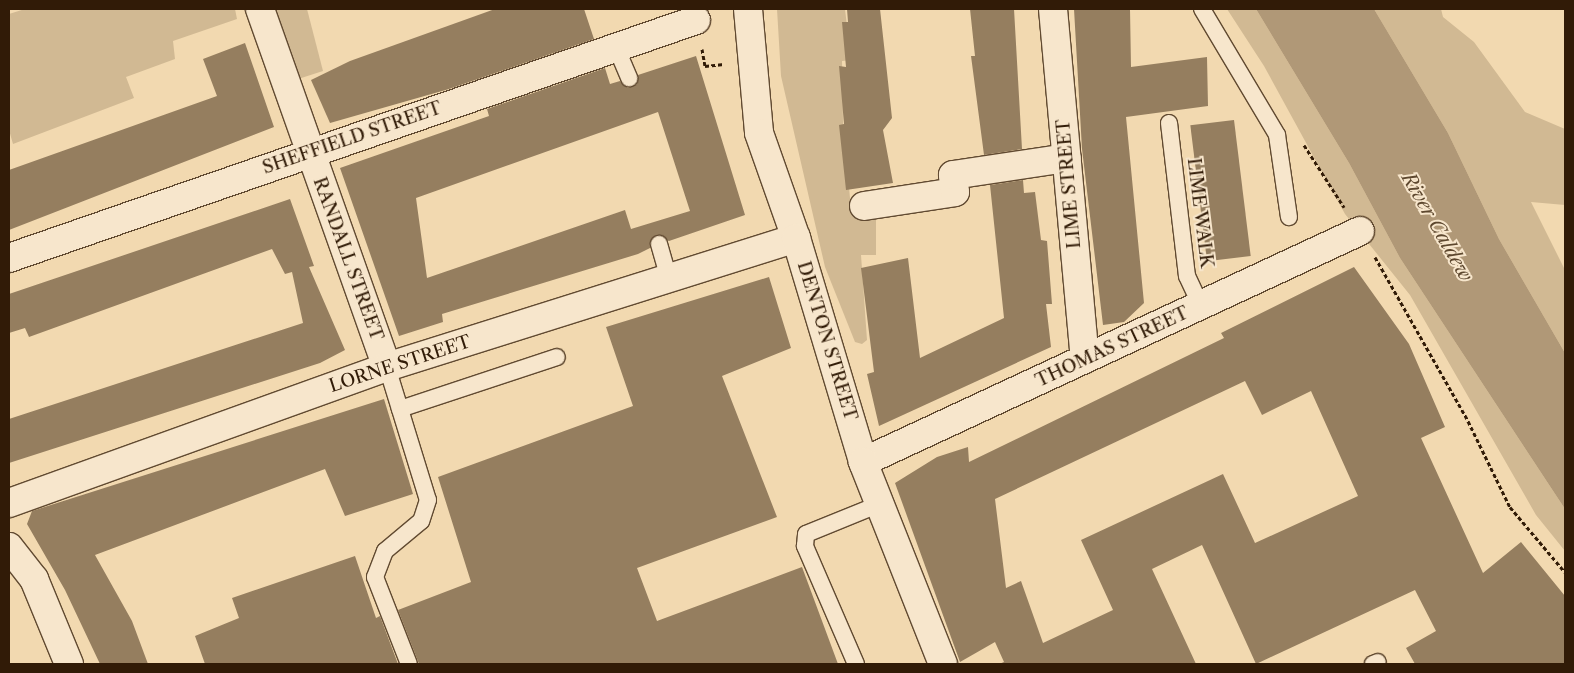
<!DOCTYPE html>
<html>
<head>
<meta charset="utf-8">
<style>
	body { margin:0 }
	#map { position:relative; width:1574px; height:673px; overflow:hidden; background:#f2d9b0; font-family:"Libre Caslon Text",serif }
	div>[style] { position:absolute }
	.green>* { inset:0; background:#d1b993 }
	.water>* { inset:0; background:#b09877 }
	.building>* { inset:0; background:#957e5f; transform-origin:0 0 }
	.path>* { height:3px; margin-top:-1.5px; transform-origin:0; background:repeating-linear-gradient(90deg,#311b07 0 4px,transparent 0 6.5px) }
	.roads { filter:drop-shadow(1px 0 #614a31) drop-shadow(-1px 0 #614a31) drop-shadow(0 1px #614a31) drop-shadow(0 -1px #614a31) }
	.lane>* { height:16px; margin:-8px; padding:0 8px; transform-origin:8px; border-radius:8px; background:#f7e6cc }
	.street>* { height:28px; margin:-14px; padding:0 14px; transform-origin:14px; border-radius:14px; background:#f7e6cc }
	.secondary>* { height:28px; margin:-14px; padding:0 14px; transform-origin:14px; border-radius:14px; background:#f7e6cc }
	span { translate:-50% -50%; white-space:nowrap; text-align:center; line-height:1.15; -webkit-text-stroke:4px #f7e6cc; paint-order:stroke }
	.street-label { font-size:18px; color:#311b07 }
	.water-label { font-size:19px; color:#5d472e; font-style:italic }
	.frame { position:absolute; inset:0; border:10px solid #311b07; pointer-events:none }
</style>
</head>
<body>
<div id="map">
	<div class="green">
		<i style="clip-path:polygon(25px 9px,235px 9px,237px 19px,173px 41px,175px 59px,126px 77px,134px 98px,13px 144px,9px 130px,9px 14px)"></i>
		<i style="clip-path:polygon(273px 9px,307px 9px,323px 71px,295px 80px)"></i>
		<i style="clip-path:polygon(777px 9px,845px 9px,851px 60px,842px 61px,843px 123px,851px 209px,876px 212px,876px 255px,861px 255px,867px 340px,862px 344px,855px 342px,825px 267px,781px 76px)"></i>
		<i style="clip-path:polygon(1227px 9px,1256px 9px,1349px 163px,1400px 258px,1565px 509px,1565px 551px,1536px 515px,1410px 295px,1345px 214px,1264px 66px)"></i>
		<i style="clip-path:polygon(1374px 9px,1441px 9px,1443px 17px,1474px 42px,1525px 112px,1565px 129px,1565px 205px,1531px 202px,1565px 270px,1565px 353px,1499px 239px,1448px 133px)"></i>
	</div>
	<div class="water">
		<i style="clip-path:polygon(1256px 9px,1374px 9px,1448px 133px,1499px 239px,1565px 353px,1565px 509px,1400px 258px,1349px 163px)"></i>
	</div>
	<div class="building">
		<i style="clip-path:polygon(495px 9px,584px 9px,594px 39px,449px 89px,330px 123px,311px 80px,350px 61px)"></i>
		<i style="clip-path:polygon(847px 9px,880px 9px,892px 118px,883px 130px,893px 183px,846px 190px,839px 125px,844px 124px,839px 66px,846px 67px,842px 22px,848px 22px)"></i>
		<i style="clip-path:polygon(970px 9px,1014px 9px,1022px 149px,984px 155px,971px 56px,975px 56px)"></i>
		<i style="clip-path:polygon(1074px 9px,1130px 9px,1131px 67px,1207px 57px,1208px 106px,1126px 117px,1144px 303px,1124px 322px,1103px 325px,1082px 149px)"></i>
		<i style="clip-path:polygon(245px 43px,274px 127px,9px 230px,9px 170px,217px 96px,203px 59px)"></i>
		<i style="clip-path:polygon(evenodd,696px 56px,745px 215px,669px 241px,656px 235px,650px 248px,638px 254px,442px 314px,443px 322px,399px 336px,340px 168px,489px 116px,487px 109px,605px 68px,610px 84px,620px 81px,628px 88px,637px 84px,638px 75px,696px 56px,658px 112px,690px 211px,631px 229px,625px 210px,427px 278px,416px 198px,658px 112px)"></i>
		<i style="left:1234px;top:120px;width:137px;height:44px;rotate:83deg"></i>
		<i style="clip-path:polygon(1023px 180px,1024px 193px,1035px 192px,1041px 240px,1047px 241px,1052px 304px,1046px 304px,1051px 347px,879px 426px,867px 374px,874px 372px,861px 268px,908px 258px,920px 358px,1004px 318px,990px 185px)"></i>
		<i style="clip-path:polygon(290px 199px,314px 266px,309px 267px,345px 350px,320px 363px,9px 463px,9px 419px,303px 323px,292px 272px,285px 274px,272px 249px,29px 337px,25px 328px,9px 333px,9px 294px)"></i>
		<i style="clip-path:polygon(evenodd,1354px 267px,1409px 344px,1445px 427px,1421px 438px,1483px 573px,1521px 542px,1565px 596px,1565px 664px,1415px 664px,1406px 648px,1436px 631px,1415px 590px,1256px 664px,1202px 545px,1152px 569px,1196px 664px,999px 664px,1004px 662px,995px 642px,960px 662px,895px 483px,937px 457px,968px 447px,969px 462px,1224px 338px,1221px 333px,1354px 267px,1245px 381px,1262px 415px,1311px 391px,1358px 496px,1255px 543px,1223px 474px,1081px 540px,1113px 610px,1043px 643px,1021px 581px,1006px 588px,995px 499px,1245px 381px)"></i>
		<i style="clip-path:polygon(769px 277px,791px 348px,722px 376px,777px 517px,637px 568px,657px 621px,802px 567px,838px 664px,419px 664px,398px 610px,471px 582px,438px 477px,633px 406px,606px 327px)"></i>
		<i style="clip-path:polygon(384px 399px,413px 494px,345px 516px,325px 469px,95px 555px,132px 621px,148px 664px,100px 664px,65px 590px,27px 524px,32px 511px)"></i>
		<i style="clip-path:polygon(355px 556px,376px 618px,380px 616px,398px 664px,205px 664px,195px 636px,239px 618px,232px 598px)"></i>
	</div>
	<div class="path">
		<i style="left:702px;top:49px;width:17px;rotate:80deg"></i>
		<i style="left:705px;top:66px;width:19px;rotate:-6deg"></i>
		<i style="left:1304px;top:145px;width:74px;rotate:57.2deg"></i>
		<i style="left:1375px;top:257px;width:189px;rotate:60.4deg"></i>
		<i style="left:1468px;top:421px;width:96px;rotate:64deg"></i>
		<i style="left:1510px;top:507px;width:85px;rotate:49.8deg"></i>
	</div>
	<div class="roads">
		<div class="lane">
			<i style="left:1202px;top:9px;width:147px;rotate:59.2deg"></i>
			<i style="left:1277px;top:135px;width:83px;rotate:81.7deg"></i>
			<i style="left:616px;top:47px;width:34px;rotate:67deg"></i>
			<i style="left:1169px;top:123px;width:154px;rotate:83.3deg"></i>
			<i style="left:1187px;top:276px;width:33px;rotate:65deg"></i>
			<i style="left:659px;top:244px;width:35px;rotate:74deg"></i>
			<i style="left:387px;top:367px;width:139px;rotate:72.9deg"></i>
			<i style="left:428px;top:500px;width:22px;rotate:108deg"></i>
			<i style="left:421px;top:521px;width:47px;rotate:140.2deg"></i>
			<i style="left:385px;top:551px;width:28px;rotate:111deg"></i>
			<i style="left:375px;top:577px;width:93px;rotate:68.7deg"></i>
			<i style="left:400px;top:409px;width:165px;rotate:-18.3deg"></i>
			<i style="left:856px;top:664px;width:129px;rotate:-113.4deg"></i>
			<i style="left:805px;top:546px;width:12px;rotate:-85deg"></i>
			<i style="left:806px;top:534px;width:80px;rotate:-22.1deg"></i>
			<i style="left:1373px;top:664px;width:5px;rotate:-22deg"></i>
		</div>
		<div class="street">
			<i style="left:260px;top:9px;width:380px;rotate:70.5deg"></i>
			<i style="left:1053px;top:9px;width:351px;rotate:84.8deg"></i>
			<i style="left:864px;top:206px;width:92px;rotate:-8.7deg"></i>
			<i style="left:955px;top:192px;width:17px;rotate:-97deg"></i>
			<i style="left:953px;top:175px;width:115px;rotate:-8.5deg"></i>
			<i style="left:9px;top:258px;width:727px;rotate:-19.11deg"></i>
			<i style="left:863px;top:462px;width:548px;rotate:-24.93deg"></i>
			<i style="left:9px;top:503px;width:402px;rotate:-19.8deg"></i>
			<i style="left:387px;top:367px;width:429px;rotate:-17.5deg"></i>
			<i style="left:9px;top:547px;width:41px;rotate:52deg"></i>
			<i style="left:34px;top:579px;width:92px;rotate:67.6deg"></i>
		</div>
		<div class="secondary">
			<i style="left:748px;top:9px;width:124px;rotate:84.9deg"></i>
			<i style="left:759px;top:133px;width:111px;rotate:70.6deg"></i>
			<i style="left:796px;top:238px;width:234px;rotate:73.3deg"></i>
			<i style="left:863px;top:462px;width:217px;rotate:68.4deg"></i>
		</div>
	</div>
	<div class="street-label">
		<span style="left:352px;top:138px;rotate:-19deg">SHEFFIELD STREET</span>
		<span style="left:1069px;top:184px;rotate:-95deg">LIME STREET</span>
		<span style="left:1200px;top:213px;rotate:83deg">LIME WALK</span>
		<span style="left:348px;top:259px;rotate:70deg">RANDALL STREET</span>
		<span style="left:827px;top:341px;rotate:73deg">DENTON STREET</span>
		<span style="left:1112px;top:347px;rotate:-25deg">THOMAS STREET</span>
		<span style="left:400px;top:364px;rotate:-18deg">LORNE STREET</span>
	</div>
	<div class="water-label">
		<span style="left:1437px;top:227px;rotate:60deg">River Caldew</span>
	</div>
	<div class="frame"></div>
</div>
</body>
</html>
